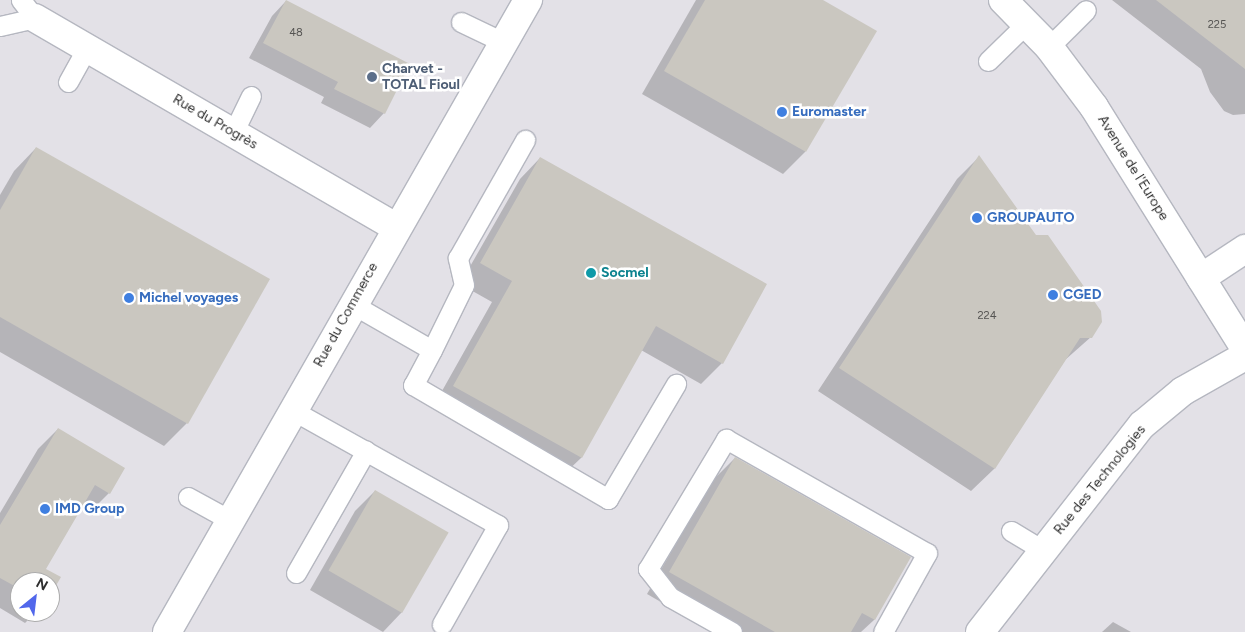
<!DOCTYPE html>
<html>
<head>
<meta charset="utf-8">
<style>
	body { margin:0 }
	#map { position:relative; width:1245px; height:632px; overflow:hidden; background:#eee9e2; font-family:Figtree,sans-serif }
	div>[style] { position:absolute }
	.industrial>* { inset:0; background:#e3e1e7 }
	.shadow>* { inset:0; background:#0003 }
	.building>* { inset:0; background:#cac7c0; transform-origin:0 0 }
	.roads { filter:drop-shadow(1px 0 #b5b7c0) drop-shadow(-1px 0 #b5b7c0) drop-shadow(0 1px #b5b7c0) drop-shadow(0 -1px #b5b7c0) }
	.lane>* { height:19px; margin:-9.5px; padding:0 9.5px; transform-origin:9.5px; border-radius:9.5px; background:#fff }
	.street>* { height:28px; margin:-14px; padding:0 14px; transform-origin:14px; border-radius:14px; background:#fff }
	.secondary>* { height:28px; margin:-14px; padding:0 14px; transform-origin:14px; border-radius:14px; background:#fff }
	.dots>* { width:14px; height:14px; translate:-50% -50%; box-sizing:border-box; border:2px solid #fff; border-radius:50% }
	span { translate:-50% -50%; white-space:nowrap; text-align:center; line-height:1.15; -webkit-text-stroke:5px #fff; paint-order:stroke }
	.number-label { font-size:11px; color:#555452 }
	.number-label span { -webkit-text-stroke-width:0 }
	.service-label { font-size:14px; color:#4e5e75; font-weight:700 }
	.left { translate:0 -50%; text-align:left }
	.shop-label { font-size:14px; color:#366cbe; font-weight:700 }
	.street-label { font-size:14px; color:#2e2e2e }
	.culture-label { font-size:14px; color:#0d838f; font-weight:700 }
	.north { position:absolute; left:10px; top:572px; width:50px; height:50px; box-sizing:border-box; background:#fff; border:1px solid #ababab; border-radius:50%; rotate:29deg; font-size:14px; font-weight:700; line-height:20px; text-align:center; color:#2e2e2e }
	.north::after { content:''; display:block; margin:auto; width:18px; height:22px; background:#5167eb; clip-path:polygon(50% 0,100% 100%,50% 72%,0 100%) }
</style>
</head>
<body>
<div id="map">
	<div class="industrial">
		<i style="clip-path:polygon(evenodd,0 0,1245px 0,1245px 632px,0 632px,0 0,20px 582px,50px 582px,50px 612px,20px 612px,20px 582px)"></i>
	</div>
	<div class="shadow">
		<i style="clip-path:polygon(696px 0,821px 0,805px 152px,783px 174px,642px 94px)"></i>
		<i style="clip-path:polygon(1112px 0,1245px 0,1245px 114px,1233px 115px,1224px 111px,1210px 92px,1201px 69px)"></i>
		<i style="clip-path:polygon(286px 1px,384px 113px,370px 128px,321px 103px,324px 97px,249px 58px,272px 16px)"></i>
		<i style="clip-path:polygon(36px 148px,187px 423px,164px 446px,0 352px,0 195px,14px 171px)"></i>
		<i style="clip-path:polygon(979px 157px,1035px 236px,1091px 337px,1065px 360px,994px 469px,971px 491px,818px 391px,957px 179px)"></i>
		<i style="clip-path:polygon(540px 158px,722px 363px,701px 384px,641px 350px,581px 458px,560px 478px,433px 407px,492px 302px,460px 284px,520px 179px)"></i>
		<i style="clip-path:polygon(58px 429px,109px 493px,90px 512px,81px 507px,44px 569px,59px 578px,50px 593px,50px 582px,20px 582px,20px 612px,36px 612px,25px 623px,0 608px,0 513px,38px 449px)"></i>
		<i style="clip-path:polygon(735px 458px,909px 557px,874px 620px,861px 632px,713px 632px,647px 594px,712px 481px)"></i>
		<i style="clip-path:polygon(375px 491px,402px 612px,383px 632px,310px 590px,355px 511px)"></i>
		<i style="clip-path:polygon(1113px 622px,1131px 632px,1102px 632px)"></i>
	</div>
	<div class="building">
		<i style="clip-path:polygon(286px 0,410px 64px,385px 114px,334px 89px,338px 82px,263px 43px)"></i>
		<i style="clip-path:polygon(705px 0,823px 0,877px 31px,806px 152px,664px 71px)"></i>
		<i style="clip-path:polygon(1156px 0,1245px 0,1245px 69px)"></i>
		<i style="clip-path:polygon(36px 147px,270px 279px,188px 424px,0 317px,0 210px)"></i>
		<i style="clip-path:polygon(979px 155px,1036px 235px,1048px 235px,1101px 311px,1102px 322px,1092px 338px,1080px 338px,995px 469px,839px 368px)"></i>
		<i style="clip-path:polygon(540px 157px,767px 284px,723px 364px,656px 326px,582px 458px,453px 386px,512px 281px,480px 263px)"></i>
		<i style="clip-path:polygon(58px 428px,125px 468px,110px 494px,95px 485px,46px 569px,61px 577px,50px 596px,50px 582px,20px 582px,20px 589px,0 578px,0 525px)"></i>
		<i style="clip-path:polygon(735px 457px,911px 557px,875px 620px,862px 613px,851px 632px,775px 632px,669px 572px)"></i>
		<i style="left:375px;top:490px;width:85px;height:93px;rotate:30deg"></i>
	</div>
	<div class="roads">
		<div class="lane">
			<i style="left:461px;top:22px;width:47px;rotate:25.5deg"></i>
			<i style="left:0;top:26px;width:36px;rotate:-13deg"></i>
			<i style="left:35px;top:18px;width:23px;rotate:-128deg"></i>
			<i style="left:1049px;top:47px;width:52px;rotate:-45deg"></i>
			<i style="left:988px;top:61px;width:54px;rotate:-44.3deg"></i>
			<i style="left:68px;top:82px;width:39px;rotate:-61deg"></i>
			<i style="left:233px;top:133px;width:41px;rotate:-64.1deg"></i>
			<i style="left:352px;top:304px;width:92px;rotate:29.9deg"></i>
			<i style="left:432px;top:350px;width:72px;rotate:-63.8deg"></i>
			<i style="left:464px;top:285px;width:28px;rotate:-103deg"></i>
			<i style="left:458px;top:258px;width:136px;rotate:-60.4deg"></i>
			<i style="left:432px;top:350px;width:40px;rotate:118deg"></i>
			<i style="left:413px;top:385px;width:226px;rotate:30.3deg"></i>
			<i style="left:608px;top:499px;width:134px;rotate:-59.4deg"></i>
			<i style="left:292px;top:410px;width:236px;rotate:29.2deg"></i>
			<i style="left:498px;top:525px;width:114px;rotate:119.5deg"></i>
			<i style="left:188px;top:497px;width:48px;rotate:28.7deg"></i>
			<i style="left:1011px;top:531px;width:39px;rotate:31deg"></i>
			<i style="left:296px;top:573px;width:141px;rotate:-60.2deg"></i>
			<i style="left:732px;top:632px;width:71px;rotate:-150.6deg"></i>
			<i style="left:670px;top:597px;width:36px;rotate:-128deg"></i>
			<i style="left:648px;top:569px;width:152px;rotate:-59deg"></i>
			<i style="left:726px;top:439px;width:231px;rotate:29.6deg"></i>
			<i style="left:927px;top:553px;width:90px;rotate:119.1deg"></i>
		</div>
		<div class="street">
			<i style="left:35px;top:18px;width:416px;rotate:30.1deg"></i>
			<i style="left:1201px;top:278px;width:53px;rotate:-33.4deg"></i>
			<i style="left:167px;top:632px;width:728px;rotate:-60.26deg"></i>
			<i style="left:980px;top:632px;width:263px;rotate:-52deg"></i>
			<i style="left:1142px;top:425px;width:53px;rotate:-39.7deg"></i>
			<i style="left:1183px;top:391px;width:71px;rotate:-29.4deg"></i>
		</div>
		<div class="secondary">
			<i style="left:1003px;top:0;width:66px;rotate:45.6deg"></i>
			<i style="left:1049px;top:47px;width:75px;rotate:53.1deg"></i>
			<i style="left:1094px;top:107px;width:285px;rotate:58deg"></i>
		</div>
	</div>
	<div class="dots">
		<i style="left:372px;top:77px;background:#5c6f8a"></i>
		<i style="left:782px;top:112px;background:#3f7fe0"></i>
		<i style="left:977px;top:218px;background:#3f7fe0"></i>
		<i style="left:591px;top:273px;background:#0f9aa8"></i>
		<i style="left:1053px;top:295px;background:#3f7fe0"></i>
		<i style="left:129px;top:298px;background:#3f7fe0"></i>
		<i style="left:45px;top:509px;background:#3f7fe0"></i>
	</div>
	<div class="number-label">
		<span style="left:1217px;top:25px">225</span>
		<span style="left:296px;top:33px">48</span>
		<span style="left:987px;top:316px">224</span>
	</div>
	<div class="service-label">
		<span class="left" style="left:382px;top:77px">Charvet -<br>TOTAL Fioul</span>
	</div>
	<div class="shop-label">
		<span class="left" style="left:792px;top:112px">Euromaster</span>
		<span class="left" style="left:987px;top:218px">GROUPAUTO</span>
		<span class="left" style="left:1063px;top:295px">CGED</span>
		<span class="left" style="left:139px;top:298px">Michel voyages</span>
		<span class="left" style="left:55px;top:509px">IMD Group</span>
	</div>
	<div class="street-label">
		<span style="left:215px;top:122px;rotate:30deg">Rue du Progrès</span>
		<span style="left:1133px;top:168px;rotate:58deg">Avenue de l'Europe</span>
		<span style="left:346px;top:315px;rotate:-61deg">Rue du Commerce</span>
		<span style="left:1100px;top:480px;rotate:-51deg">Rue des Technologies</span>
	</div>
	<div class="culture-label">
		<span class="left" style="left:601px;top:273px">Socmel</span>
	</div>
	<div class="north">N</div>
</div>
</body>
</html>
